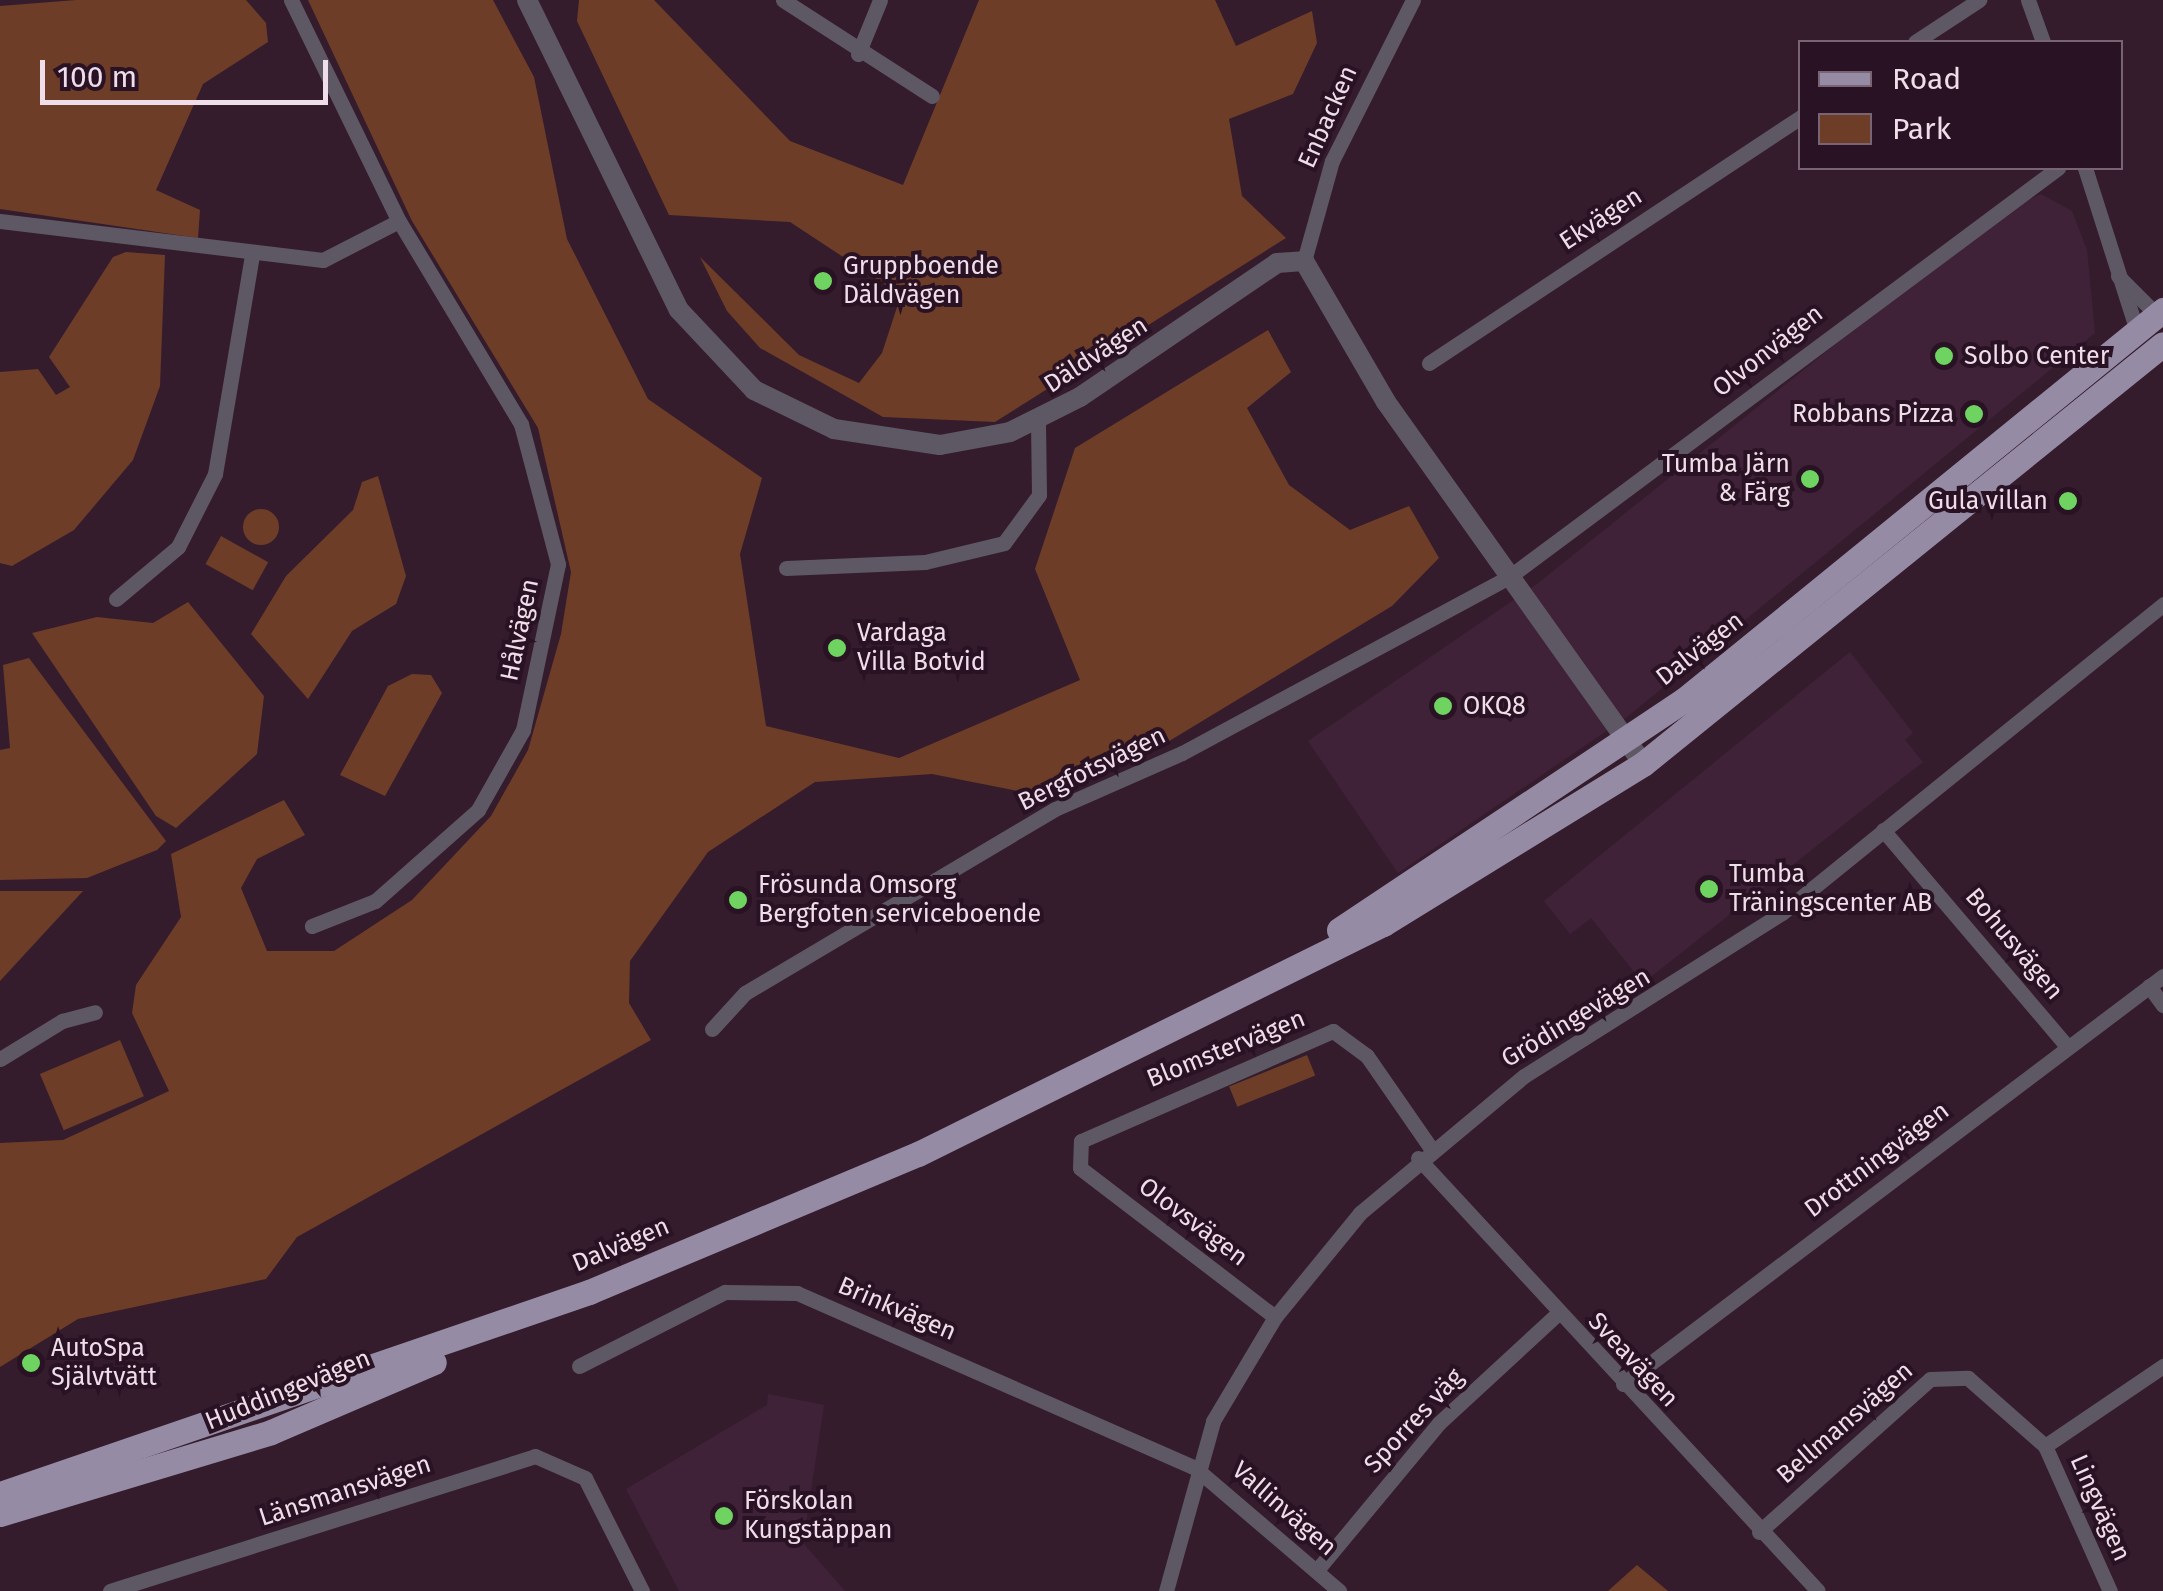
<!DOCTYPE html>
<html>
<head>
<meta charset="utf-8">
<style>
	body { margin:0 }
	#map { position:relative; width:2163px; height:1591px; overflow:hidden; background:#341c2d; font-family:"Fira Sans",sans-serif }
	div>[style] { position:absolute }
	.built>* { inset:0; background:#402238 }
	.green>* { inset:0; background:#6d3d28; transform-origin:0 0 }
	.round { border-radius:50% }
	.minor>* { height:15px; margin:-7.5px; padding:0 7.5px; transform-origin:7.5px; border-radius:7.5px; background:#5e5865 }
	.tertiary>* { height:20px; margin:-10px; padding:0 10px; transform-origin:10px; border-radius:10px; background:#5e5865 }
	.primary>* { height:25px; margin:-12.5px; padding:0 12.5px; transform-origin:12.5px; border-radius:12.5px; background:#968ba5 }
	.dots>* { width:28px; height:28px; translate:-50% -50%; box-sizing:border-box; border:5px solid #291223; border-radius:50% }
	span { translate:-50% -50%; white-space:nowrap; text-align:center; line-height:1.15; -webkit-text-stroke:8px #291223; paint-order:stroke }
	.street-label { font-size:25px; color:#efdee9 }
	.poi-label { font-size:25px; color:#efdee9 }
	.left { translate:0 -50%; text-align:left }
	.right { translate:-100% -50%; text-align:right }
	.legend { position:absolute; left:1798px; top:40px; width:325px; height:130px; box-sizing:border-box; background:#291223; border:2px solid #786472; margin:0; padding:12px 18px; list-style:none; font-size:30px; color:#efdee9 }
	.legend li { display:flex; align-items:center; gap:20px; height:50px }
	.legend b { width:50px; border:2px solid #786472 }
	.scale { position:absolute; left:40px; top:60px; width:288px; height:45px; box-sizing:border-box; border:5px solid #efdee9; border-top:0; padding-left:12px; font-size:30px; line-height:35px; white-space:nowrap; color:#efdee9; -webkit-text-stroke:8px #291223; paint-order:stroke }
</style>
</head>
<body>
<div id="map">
	<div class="built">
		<i style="clip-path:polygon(2041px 194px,2072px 211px,2087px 250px,2095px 333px,1627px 717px,1398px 873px,1308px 741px,1537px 584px,1998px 214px)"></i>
		<i style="clip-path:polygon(1850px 652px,1913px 733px,1905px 740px,1923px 762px,1643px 983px,1591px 918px,1570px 934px,1544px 901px)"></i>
		<i style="clip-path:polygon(768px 1394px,824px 1405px,803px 1543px,845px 1591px,679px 1591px,626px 1489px,767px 1405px)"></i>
	</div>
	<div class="green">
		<i style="clip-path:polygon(76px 0,246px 0,266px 23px,268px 42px,203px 84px,156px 190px,200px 210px,198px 238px,0 209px,0 6px)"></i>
		<i style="clip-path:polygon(308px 0,493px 0,534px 77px,567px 239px,648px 399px,762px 478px,740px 554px,766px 726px,899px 758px,1080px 680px,1035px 569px,1075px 448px,1268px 330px,1291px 372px,1247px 408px,1289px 485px,1350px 530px,1409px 506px,1439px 558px,1392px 606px,1161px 746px,1043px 796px,932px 774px,815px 782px,708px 852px,630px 961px,629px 1003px,651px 1040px,297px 1237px,266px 1279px,78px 1319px,0 1367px,0 1143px,63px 1140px,169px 1091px,132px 1013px,136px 985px,181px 917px,171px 854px,284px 800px,305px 835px,257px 859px,241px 888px,267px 951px,334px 951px,412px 900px,491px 816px,528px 750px,561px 634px,571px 572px,538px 428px,412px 221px)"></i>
		<i style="clip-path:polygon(579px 0,654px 0,790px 141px,903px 185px,979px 0,1215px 0,1236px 46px,1312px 11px,1317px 43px,1293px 94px,1229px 119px,1242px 196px,1286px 238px,995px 422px,883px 417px,760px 348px,727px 311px,700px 257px,799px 355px,859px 383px,882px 353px,901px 295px,790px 222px,669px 215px,577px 21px)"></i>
		<i style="clip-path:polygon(126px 252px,165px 255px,160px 386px,133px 460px,74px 530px,12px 566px,0 563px,0 372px,38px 369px,56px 395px,70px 387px,49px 357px,113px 257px)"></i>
		<i style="clip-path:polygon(378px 476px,406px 576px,396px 604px,352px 631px,308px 699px,251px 634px,286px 576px,353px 510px,362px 482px)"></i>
		<i class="round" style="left:243px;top:509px;width:36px;height:36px"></i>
		<i style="left:221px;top:536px;width:54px;height:32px;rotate:29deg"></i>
		<i style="clip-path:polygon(188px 602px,264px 696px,257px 754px,176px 828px,156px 816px,32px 633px,97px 617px,153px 623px)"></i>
		<i style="clip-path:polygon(29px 658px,166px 841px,157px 850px,87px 878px,0 880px,0 750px,10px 748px,3px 665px)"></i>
		<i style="clip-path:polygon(412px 674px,431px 675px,442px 693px,385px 796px,340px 775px,388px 686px)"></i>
		<i style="clip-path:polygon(0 891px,83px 891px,0 981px)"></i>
		<i style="left:120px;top:1040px;width:61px;height:87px;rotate:67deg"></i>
		<i style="left:1307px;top:1055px;width:22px;height:84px;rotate:68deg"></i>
		<i style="clip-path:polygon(1637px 1565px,1668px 1591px,1608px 1591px)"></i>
	</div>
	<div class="minor">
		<i style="left:291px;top:0;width:246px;rotate:64deg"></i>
		<i style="left:399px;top:221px;width:237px;rotate:59deg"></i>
		<i style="left:521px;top:424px;width:145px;rotate:75.2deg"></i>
		<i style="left:558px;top:564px;width:170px;rotate:101.9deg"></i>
		<i style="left:523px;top:730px;width:92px;rotate:119.4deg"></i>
		<i style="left:478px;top:810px;width:137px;rotate:138.5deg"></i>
		<i style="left:375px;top:901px;width:68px;rotate:158.4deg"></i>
		<i style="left:783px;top:0;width:177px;rotate:32.8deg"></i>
		<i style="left:2028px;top:0;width:45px;rotate:70.3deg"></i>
		<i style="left:1915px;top:42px;width:77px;rotate:-33.3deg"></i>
		<i style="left:858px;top:54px;width:58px;rotate:-67.8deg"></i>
		<i style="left:2085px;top:168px;width:174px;rotate:72.3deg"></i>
		<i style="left:0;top:221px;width:325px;rotate:6.9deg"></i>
		<i style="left:323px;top:260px;width:85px;rotate:-27.2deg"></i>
		<i style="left:1304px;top:261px;width:104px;rotate:-74.4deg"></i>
		<i style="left:1332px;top:161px;width:180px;rotate:-63.3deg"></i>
		<i style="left:2118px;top:276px;width:61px;rotate:45deg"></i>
		<i style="left:1429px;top:363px;width:445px;rotate:-33.5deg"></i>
		<i style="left:786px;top:568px;width:139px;rotate:-2.5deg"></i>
		<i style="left:925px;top:562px;width:81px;rotate:-13.5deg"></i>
		<i style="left:1004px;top:543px;width:59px;rotate:-53.9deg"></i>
		<i style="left:1039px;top:495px;width:74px;rotate:-90.8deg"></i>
		<i style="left:116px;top:599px;width:81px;rotate:-40deg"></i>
		<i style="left:178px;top:547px;width:82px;rotate:-63.1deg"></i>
		<i style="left:215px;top:474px;width:221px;rotate:-80.4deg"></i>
		<i style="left:1883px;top:830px;width:284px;rotate:49.6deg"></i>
		<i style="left:2149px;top:986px;width:24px;rotate:54deg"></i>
		<i style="left:712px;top:1029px;width:49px;rotate:-47.5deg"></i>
		<i style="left:745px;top:993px;width:360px;rotate:-30.7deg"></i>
		<i style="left:1055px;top:809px;width:139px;rotate:-23.8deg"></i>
		<i style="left:1182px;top:753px;width:371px;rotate:-28.3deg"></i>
		<i style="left:1509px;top:577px;width:685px;rotate:-36.69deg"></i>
		<i style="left:0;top:1059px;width:73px;rotate:-31.5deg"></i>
		<i style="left:62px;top:1021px;width:34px;rotate:-15deg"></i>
		<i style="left:1418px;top:1158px;width:589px;rotate:47.27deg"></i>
		<i style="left:1275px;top:1317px;width:245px;rotate:-142.6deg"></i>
		<i style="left:1080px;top:1168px;width:27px;rotate:-88deg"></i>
		<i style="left:1081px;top:1141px;width:275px;rotate:-23.6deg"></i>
		<i style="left:1333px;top:1031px;width:42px;rotate:36.3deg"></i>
		<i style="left:1367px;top:1056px;width:111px;rotate:55.3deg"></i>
		<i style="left:579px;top:1366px;width:164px;rotate:-26.9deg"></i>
		<i style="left:725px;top:1292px;width:72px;rotate:0.8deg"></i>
		<i style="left:797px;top:1293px;width:433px;rotate:23.7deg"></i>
		<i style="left:1194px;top:1467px;width:191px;rotate:40.5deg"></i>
		<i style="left:1623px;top:1384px;width:677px;rotate:-37.07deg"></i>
		<i style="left:2045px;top:1446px;width:159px;rotate:65.9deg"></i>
		<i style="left:1759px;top:1532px;width:229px;rotate:-41.8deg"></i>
		<i style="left:1930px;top:1379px;width:38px;rotate:-2deg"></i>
		<i style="left:1968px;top:1378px;width:103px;rotate:41.4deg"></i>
		<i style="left:2045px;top:1446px;width:143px;rotate:-34.1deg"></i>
		<i style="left:1317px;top:1570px;width:191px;rotate:-50.3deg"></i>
		<i style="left:1439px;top:1423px;width:159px;rotate:-42.7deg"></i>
		<i style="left:110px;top:1591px;width:446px;rotate:-17.6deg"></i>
		<i style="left:535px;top:1456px;width:55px;rotate:23.7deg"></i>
		<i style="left:585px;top:1478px;width:127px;rotate:63.2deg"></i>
		<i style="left:1166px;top:1591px;width:176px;rotate:-74.5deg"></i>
		<i style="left:1213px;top:1421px;width:121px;rotate:-59.2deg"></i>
		<i style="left:1275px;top:1317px;width:134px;rotate:-50.7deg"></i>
		<i style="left:1360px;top:1213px;width:214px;rotate:-39.9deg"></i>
		<i style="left:1524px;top:1076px;width:305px;rotate:-32.3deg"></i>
		<i style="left:1782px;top:913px;width:491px;rotate:-39deg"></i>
	</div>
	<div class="tertiary">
		<i style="left:527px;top:0;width:345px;rotate:63.9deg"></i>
		<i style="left:679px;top:310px;width:110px;rotate:46.8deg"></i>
		<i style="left:754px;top:390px;width:89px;rotate:26deg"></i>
		<i style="left:834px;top:429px;width:107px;rotate:8.6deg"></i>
		<i style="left:940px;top:445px;width:71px;rotate:-10.5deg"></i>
		<i style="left:1010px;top:432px;width:78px;rotate:-26.6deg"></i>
		<i style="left:1080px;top:397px;width:238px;rotate:-34.2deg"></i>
		<i style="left:1277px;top:263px;width:27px;rotate:-4deg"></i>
		<i style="left:1304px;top:261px;width:163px;rotate:59.8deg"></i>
		<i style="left:1386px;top:402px;width:444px;rotate:54.6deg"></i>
	</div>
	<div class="primary">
		<i style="left:1339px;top:930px;width:415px;rotate:-33.7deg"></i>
		<i style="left:1684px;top:700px;width:618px;rotate:-39.15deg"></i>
		<i style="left:0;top:1494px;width:623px;rotate:-18.93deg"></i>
		<i style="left:589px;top:1292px;width:357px;rotate:-22.8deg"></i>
		<i style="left:918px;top:1154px;width:519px;rotate:-26.32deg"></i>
		<i style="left:1383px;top:924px;width:305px;rotate:-31.6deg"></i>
		<i style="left:1643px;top:764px;width:668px;rotate:-38.93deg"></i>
		<i style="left:0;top:1514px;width:283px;rotate:-16.8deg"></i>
		<i style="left:271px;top:1432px;width:177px;rotate:-23.2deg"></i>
	</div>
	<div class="dots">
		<i style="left:823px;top:281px;background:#6ed361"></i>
		<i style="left:1944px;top:356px;background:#6ed361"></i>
		<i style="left:1974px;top:414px;background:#6ed361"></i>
		<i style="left:1810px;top:479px;background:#6ed361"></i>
		<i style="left:2068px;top:501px;background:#6ed361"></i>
		<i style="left:837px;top:648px;background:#6ed361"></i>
		<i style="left:1443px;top:706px;background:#6ed361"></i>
		<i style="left:1709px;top:889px;background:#6ed361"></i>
		<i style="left:738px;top:900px;background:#6ed361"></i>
		<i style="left:31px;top:1363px;background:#6ed361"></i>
		<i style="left:724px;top:1516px;background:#6ed361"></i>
	</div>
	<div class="street-label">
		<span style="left:1328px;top:117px;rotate:-66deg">Enbacken</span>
		<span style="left:1601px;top:219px;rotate:-33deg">Ekvägen</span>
		<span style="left:1768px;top:351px;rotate:-38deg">Olvonvägen</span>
		<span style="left:1096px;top:355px;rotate:-33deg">Däldvägen</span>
		<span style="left:520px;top:630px;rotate:-78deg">Hålvägen</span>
		<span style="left:1700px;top:649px;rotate:-38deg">Dalvägen</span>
		<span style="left:1092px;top:769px;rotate:-26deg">Bergfotsvägen</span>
		<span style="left:2014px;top:944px;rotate:50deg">Bohusvägen</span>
		<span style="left:1576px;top:1018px;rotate:-31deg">Grödingevägen</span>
		<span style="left:1226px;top:1049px;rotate:-22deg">Blomstervägen</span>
		<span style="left:1877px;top:1160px;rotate:-37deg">Drottningvägen</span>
		<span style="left:1193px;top:1222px;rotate:37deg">Olovsvägen</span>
		<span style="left:621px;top:1245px;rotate:-23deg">Dalvägen</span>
		<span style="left:897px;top:1309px;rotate:23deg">Brinkvägen</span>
		<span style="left:1633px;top:1360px;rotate:47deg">Sveavägen</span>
		<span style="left:288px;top:1390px;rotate:-22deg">Huddingevägen</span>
		<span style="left:1414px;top:1421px;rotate:-47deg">Sporres väg</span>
		<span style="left:1845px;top:1423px;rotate:-41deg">Bellmansvägen</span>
		<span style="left:345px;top:1491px;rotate:-18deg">Länsmansvägen</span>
		<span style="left:2100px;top:1508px;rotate:66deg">Lingvägen</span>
		<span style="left:1284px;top:1509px;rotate:41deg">Vallinvägen</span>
	</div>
	<div class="poi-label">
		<span class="left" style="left:843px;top:281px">Gruppboende<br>Däldvägen</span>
		<span class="left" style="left:1964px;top:356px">Solbo Center</span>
		<span class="right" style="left:1954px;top:414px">Robbans Pizza</span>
		<span class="right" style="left:1790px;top:479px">Tumba Järn<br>&amp; Färg</span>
		<span class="right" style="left:2048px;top:501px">Gula villan</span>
		<span class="left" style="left:857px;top:648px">Vardaga<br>Villa Botvid</span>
		<span class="left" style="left:1463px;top:706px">OKQ8</span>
		<span class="left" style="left:1729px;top:889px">Tumba<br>Träningscenter AB</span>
		<span class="left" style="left:758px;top:900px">Frösunda Omsorg<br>Bergfoten serviceboende</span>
		<span class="left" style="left:51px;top:1363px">AutoSpa<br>Självtvätt</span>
		<span class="left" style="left:744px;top:1516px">Förskolan<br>Kungstäppan</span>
	</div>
	<ul class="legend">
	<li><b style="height:12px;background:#968ba5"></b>Road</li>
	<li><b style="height:28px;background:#6d3d28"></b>Park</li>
	</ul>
	<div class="scale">100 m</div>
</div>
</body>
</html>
